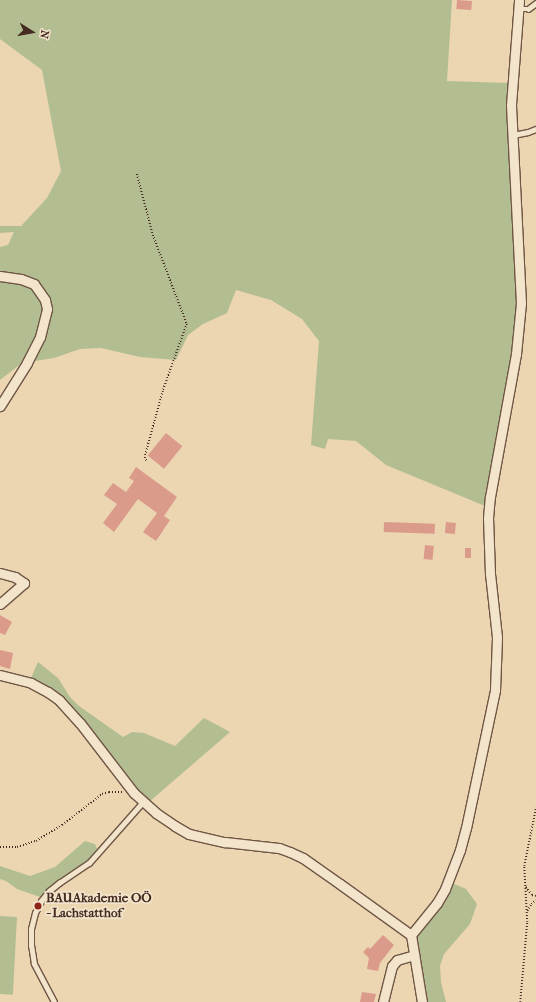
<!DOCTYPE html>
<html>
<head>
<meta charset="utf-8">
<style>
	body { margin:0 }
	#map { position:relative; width:536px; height:1002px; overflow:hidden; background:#ecd5b1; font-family:"IM FELL French Canon",serif }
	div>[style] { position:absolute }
	.green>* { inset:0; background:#b2be91; transform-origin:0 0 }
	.building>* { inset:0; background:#db9b8b; transform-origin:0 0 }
	.path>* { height:1.5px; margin-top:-0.75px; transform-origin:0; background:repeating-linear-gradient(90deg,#452b21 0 1px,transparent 0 3px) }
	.roads { filter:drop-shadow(1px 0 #6f5645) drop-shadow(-1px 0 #6f5645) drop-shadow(0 1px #6f5645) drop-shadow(0 -1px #6f5645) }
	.lane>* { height:4.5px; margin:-2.25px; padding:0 2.25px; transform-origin:2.25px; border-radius:2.25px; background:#f3e4cc }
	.street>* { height:9px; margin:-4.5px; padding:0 4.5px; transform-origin:4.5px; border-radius:4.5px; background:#f3e4cc }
	.dots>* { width:11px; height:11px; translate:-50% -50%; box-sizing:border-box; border:2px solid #f3e4cc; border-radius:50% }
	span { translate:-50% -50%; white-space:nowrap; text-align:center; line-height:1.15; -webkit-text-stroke:3.5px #f3e4cc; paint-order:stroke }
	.poi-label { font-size:13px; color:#452b21; font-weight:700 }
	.left { translate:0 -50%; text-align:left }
	.north { position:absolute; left:12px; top:12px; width:40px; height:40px; -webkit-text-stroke:3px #f3e4cc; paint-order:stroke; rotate:101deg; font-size:11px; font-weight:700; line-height:16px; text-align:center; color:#452b21 }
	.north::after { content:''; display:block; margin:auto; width:14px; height:18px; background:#452b21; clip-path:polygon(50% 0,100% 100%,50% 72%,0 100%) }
</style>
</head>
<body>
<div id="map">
	<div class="green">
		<i style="clip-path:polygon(0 0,452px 0,447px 81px,509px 83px,507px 127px,517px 275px,517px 316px,513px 352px,485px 506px,386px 465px,356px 441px,328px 439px,325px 449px,311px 445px,319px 341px,302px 319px,271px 300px,236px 290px,227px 313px,203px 324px,188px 335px,176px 360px,140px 357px,101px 348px,80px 349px,54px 358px,22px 363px,0 380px,0 247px,8px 245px,14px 232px,0 233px,0 226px,21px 226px,47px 198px,61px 171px,42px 70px,0 39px)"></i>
		<i style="clip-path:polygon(38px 662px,58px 678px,70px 697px,79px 706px,123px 737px,132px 732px,144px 733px,175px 746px,204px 718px,230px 732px,149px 802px,130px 783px,78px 717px,31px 678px)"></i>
		<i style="clip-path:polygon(85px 841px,95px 844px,98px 851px,89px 861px,61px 878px,40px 897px,17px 889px,6px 881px,0 879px,0 866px,30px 876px,55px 867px)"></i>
		<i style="clip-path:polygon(452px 883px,466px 889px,477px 904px,470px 924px,444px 954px,440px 966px,441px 982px,446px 1002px,428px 1002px,417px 939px,418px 935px)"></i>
		<i style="left:0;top:916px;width:17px;height:78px;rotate:3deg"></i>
	</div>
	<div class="building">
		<i style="left:457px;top:0;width:15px;height:9px;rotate:4deg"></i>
		<i style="left:166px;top:433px;width:21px;height:29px;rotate:39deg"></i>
		<i style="clip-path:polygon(136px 467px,177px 497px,164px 516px,170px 520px,156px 541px,143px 532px,157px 513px,138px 499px,114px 532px,103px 523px,117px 504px,104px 495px,113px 483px,126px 492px,134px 481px,129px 478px)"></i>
		<i style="left:384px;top:522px;width:51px;height:10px;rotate:2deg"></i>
		<i style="left:446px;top:522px;width:10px;height:11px;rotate:6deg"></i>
		<i style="left:425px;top:545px;width:9px;height:14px;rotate:6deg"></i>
		<i style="left:465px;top:548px;width:6px;height:10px"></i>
		<i style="clip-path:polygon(0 615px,12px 622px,5px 635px,0 633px)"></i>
		<i style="clip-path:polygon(0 650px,13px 653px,10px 669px,0 666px)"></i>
		<i style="clip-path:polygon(383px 935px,394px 945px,380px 963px,378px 971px,367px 969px,369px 958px,363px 952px,368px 947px,370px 949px)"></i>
		<i style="clip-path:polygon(362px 992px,376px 994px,374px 1002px,360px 1002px)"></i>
	</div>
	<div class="path">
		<i style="left:137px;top:174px;width:63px;rotate:75.3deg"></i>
		<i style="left:153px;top:235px;width:95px;rotate:69.1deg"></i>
		<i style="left:187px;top:324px;width:71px;rotate:109.7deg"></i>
		<i style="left:163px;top:391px;width:68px;rotate:105.3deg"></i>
		<i style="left:145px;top:457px;width:5px;rotate:68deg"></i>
		<i style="left:0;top:847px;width:17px"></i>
		<i style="left:17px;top:847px;width:20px;rotate:-18deg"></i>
		<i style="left:36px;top:841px;width:31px;rotate:-32deg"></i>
		<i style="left:62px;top:825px;width:51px;rotate:-37.8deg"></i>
		<i style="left:102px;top:794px;width:7px;rotate:-16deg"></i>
		<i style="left:109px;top:792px;width:14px"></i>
		<i style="left:526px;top:887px;width:10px;rotate:53deg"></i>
		<i style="left:532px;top:895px;width:4px;rotate:14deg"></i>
		<i style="left:527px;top:911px;width:8px;rotate:-60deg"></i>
		<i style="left:531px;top:904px;width:6px;rotate:-39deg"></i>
		<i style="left:520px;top:1002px;width:80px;rotate:-85deg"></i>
		<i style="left:527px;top:922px;width:56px;rotate:-93.1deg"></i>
		<i style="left:524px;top:866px;width:60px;rotate:-78.5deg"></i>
	</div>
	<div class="roads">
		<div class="lane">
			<i style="left:518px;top:9px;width:10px"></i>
			<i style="left:528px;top:9px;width:10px;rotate:-37deg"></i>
			<i style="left:513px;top:135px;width:15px;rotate:-11deg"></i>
			<i style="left:528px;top:132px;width:9px;rotate:-21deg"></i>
			<i style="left:54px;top:1002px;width:43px;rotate:-117.8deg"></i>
			<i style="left:34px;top:964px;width:18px;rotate:-99deg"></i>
			<i style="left:31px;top:946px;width:17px;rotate:-90deg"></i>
			<i style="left:31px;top:929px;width:16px;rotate:-76deg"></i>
			<i style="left:35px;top:913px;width:13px;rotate:-63deg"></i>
			<i style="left:41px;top:901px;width:13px;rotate:-51deg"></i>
			<i style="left:49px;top:891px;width:13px;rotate:-39deg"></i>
			<i style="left:59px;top:883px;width:36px;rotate:-34deg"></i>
			<i style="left:89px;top:863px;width:81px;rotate:-48.5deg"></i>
		</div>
		<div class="street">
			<i style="left:0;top:276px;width:21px;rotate:8deg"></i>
			<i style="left:21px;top:279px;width:14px;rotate:21deg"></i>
			<i style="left:34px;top:284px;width:19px;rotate:55deg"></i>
			<i style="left:45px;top:300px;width:9px;rotate:77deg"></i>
			<i style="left:47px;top:309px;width:29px;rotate:104deg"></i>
			<i style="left:40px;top:337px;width:29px;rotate:117deg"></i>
			<i style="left:27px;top:363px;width:51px;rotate:122.1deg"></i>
			<i style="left:0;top:573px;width:16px;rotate:15deg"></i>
			<i style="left:15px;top:577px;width:11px;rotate:34deg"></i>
			<i style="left:24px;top:583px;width:32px;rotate:139deg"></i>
			<i style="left:0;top:675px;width:32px;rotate:14deg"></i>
			<i style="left:31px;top:683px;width:19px;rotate:28deg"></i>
			<i style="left:48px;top:692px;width:14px;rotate:36deg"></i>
			<i style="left:59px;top:700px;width:31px;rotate:48deg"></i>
			<i style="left:80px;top:723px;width:88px;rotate:52.4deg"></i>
			<i style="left:134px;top:793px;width:30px;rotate:42deg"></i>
			<i style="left:156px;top:813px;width:23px;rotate:34deg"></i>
			<i style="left:175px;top:826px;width:16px;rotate:30deg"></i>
			<i style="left:189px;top:834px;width:37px;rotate:13deg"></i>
			<i style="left:225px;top:842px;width:54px;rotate:6.3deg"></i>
			<i style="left:279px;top:848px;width:12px;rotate:20deg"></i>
			<i style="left:290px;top:852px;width:14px;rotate:25deg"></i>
			<i style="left:303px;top:858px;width:45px;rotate:35.1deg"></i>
			<i style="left:340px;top:884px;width:87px;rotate:35.7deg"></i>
			<i style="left:411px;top:935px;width:41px;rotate:-50.9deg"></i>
			<i style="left:437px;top:903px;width:16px;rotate:-60deg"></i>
			<i style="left:445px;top:889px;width:42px;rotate:-69deg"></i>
			<i style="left:460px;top:850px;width:23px;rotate:-75deg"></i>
			<i style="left:466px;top:828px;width:141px;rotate:-78.1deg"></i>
			<i style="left:495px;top:690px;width:53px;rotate:-87.8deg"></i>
			<i style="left:497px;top:637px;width:63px;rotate:-96.3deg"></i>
			<i style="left:490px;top:574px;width:56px;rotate:-92deg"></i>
			<i style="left:488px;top:518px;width:21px;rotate:-85deg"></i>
			<i style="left:490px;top:497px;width:145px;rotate:-79.7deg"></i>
			<i style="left:516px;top:354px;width:51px;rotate:-84.4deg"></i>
			<i style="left:521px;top:303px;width:198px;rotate:-92.9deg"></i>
			<i style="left:511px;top:105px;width:105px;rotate:-85.6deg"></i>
			<i style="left:411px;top:935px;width:68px;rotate:80.7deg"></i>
			<i style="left:383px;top:1002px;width:37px;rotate:-76deg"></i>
			<i style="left:392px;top:966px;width:8px;rotate:-50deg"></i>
			<i style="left:397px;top:960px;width:18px;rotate:-16deg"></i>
		</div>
	</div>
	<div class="dots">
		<i style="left:38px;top:906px;background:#8f2418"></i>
	</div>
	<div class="poi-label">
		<span class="left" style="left:46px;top:906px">BAUAkademie OÖ<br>- Lachstatthof</span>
	</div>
	<div class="north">N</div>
</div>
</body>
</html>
